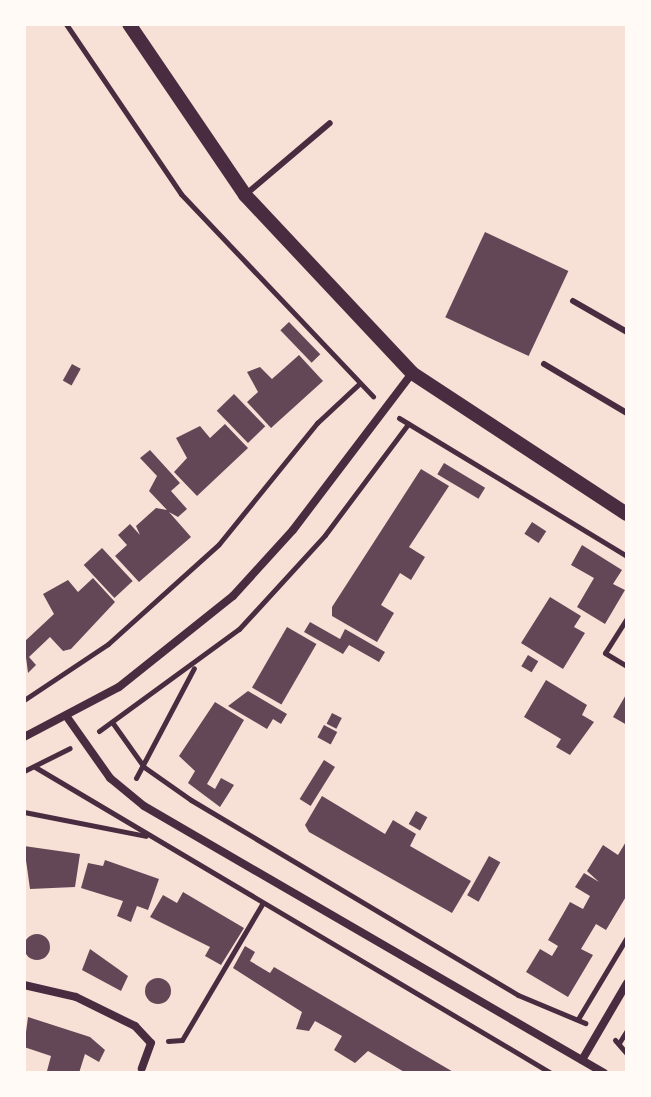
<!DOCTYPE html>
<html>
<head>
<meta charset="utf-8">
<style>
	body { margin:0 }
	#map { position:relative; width:651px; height:1097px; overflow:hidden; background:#f7e1d7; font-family:"Work Sans",sans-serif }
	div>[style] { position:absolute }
	.building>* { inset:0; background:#644757; transform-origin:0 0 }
	.round { border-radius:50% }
	.path>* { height:5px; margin:-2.5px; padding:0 2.5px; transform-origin:2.5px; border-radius:2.5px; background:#4a2c40 }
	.service>* { height:6px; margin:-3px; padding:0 3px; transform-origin:3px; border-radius:3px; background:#4a2c40 }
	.minor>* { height:8px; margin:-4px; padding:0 4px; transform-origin:4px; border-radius:4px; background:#4a2c40 }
	.tertiary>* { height:14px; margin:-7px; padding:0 7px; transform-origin:7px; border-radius:7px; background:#4a2c40 }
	span { translate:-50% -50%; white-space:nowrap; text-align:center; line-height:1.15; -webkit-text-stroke:8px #fffaf5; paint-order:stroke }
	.frame { position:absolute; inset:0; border:26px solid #fffaf5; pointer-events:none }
</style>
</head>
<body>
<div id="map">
	<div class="building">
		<i style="left:485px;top:232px;width:92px;height:94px;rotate:25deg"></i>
		<i style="left:289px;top:322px;width:45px;height:12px;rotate:46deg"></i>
		<i style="clip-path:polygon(299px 355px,323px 381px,271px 428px,247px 402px,258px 392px,247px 372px,260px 367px,272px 379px)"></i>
		<i style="left:72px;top:364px;width:10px;height:19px;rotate:29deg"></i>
		<i style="left:234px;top:394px;width:45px;height:24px;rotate:46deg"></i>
		<i style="clip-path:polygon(225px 424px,248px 448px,197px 496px,174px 472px,187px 458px,176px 438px,200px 426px,210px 438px)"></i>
		<i style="clip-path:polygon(150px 450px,180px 483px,171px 491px,187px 509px,178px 517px,169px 512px,191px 537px,139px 582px,115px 556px,127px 545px,118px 535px,130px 524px,140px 535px,136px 526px,156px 508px,167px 510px,149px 491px,157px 476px,140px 458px)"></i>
		<i style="left:444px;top:463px;width:48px;height:13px;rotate:31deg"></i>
		<i style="clip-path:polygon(421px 469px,449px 486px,409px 547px,425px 557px,411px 580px,400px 573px,381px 605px,394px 613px,377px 642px,332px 616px,332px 607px)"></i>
		<i style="left:532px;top:522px;width:17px;height:14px;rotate:33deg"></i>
		<i style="clip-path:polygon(582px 545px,622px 570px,613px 584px,625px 590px,605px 624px,577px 607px,594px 578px,571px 565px)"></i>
		<i style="left:102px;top:548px;width:45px;height:25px;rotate:47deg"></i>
		<i style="clip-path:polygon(93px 578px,115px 602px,71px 649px,63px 651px,50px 637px,29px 657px,36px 665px,28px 673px,24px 642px,54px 614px,43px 594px,68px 580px,78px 592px)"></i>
		<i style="clip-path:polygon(550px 597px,581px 616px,574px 627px,585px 633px,563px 669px,521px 643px)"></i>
		<i style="clip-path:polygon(310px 622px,340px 639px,345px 629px,385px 652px,379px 662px,349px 645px,343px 654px,304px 632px)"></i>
		<i style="left:287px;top:627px;width:34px;height:70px;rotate:30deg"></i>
		<i style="left:528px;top:655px;width:12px;height:13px;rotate:31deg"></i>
		<i style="clip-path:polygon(546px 680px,587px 705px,582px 715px,594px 722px,570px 755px,556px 747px,561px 739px,524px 717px)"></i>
		<i style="clip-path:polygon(248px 691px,287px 714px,281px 724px,273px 719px,267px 729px,228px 706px)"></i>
		<i style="clip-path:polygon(627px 693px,627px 725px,613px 717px)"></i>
		<i style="clip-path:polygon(215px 702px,244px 720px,207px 784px,215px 789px,221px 778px,234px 785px,220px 807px,188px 783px,195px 771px,179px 756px)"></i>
		<i style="left:332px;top:713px;width:11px;height:12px;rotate:27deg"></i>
		<i style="left:324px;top:725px;width:15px;height:14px;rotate:28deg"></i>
		<i style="left:324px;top:760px;width:13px;height:46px;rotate:32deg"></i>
		<i style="clip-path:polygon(322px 796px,385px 834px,393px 820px,416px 834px,410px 846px,471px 881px,452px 913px,309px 832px,305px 825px)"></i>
		<i style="left:416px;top:811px;width:13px;height:15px;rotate:29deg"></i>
		<i style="clip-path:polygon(627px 840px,627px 895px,606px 930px,596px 924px,581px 949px,593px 955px,568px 997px,526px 972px,540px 949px,552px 956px,558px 946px,548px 940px,570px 902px,583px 909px,590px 896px,575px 887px,584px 873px,599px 882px,587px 871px,603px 845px,618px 855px)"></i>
		<i style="clip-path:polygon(24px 846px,80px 854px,75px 887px,30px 889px)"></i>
		<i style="left:489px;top:856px;width:13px;height:45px;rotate:29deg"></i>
		<i style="clip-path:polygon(105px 860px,159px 879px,148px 910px,137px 906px,131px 922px,117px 916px,123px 901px,81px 888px,88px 863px,103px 866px)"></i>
		<i style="clip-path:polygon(183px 892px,244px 928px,221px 965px,205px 956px,210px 947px,150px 917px,163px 895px,177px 903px)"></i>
		<i class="round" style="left:24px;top:934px;width:26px;height:26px"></i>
		<i style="clip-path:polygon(245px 946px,255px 952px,250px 961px,270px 973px,274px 967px,455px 1073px,406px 1073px,368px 1051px,355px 1063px,334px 1050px,342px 1036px,315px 1021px,309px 1031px,296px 1029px,302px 1012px,233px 968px)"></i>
		<i style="clip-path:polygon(90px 949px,128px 976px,121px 991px,82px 970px)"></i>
		<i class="round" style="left:145px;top:978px;width:26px;height:26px"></i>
		<i style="clip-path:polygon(28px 1017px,90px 1037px,105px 1050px,99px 1062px,85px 1054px,79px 1073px,47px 1071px,51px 1056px,24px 1047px)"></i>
	</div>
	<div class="path">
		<i style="left:66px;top:24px;width:205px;rotate:55.9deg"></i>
		<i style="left:181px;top:194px;width:279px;rotate:46.5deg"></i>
		<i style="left:399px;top:418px;width:267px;rotate:31.2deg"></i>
		<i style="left:627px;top:618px;width:41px;rotate:122.2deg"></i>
		<i style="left:605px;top:653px;width:26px;rotate:31deg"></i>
		<i style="left:24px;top:700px;width:101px;rotate:-33.7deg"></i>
		<i style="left:108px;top:644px;width:149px;rotate:-42deg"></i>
		<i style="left:219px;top:544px;width:156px;rotate:-51deg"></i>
		<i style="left:317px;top:423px;width:57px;rotate:-42.9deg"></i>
		<i style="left:112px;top:722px;width:55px;rotate:54.6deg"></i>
		<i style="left:144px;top:767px;width:57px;rotate:35.1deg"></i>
		<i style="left:191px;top:800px;width:381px;rotate:30.8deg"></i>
		<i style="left:518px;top:995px;width:73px;rotate:22.7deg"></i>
		<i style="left:99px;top:731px;width:173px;rotate:-36.1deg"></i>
		<i style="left:239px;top:629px;width:127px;rotate:-47.5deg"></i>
		<i style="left:325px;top:535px;width:139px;rotate:-53.2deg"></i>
		<i style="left:35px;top:767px;width:600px;rotate:30.67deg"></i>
		<i style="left:24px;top:771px;width:51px;rotate:-26.6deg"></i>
		<i style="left:136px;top:778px;width:124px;rotate:-62.2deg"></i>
		<i style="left:24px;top:812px;width:124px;rotate:11.1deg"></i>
		<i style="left:578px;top:1019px;width:96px;rotate:-59.1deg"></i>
		<i style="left:615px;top:1040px;width:18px;rotate:49deg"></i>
		<i style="left:168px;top:1041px;width:14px;rotate:-4deg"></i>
		<i style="left:182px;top:1040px;width:158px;rotate:-59.5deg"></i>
		<i style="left:619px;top:1043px;width:15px;rotate:-58deg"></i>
	</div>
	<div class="service">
		<i style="left:245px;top:195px;width:111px;rotate:-40.3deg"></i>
		<i style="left:573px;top:301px;width:62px;rotate:29.9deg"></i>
		<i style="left:544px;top:364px;width:96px;rotate:30.6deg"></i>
	</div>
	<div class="minor">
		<i style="left:67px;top:717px;width:75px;rotate:54.8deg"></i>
		<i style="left:110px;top:778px;width:44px;rotate:39.5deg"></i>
		<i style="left:144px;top:806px;width:532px;rotate:30.13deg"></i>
		<i style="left:24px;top:737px;width:107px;rotate:-27.8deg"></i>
		<i style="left:119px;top:687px;width:146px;rotate:-38.6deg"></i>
		<i style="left:233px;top:596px;width:89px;rotate:-47.7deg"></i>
		<i style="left:293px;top:530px;width:197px;rotate:-52.8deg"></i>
		<i style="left:24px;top:985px;width:53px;rotate:13deg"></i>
		<i style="left:76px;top:997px;width:66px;rotate:26.2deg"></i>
		<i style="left:135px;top:1026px;width:23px;rotate:47deg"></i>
		<i style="left:151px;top:1043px;width:27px;rotate:110deg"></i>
		<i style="left:582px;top:1060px;width:89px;rotate:-59.7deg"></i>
	</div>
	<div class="tertiary">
		<i style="left:129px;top:24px;width:207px;rotate:55.8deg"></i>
		<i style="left:245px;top:195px;width:244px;rotate:46.8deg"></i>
		<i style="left:412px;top:373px;width:257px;rotate:33.3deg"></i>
	</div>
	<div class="frame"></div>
</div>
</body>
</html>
